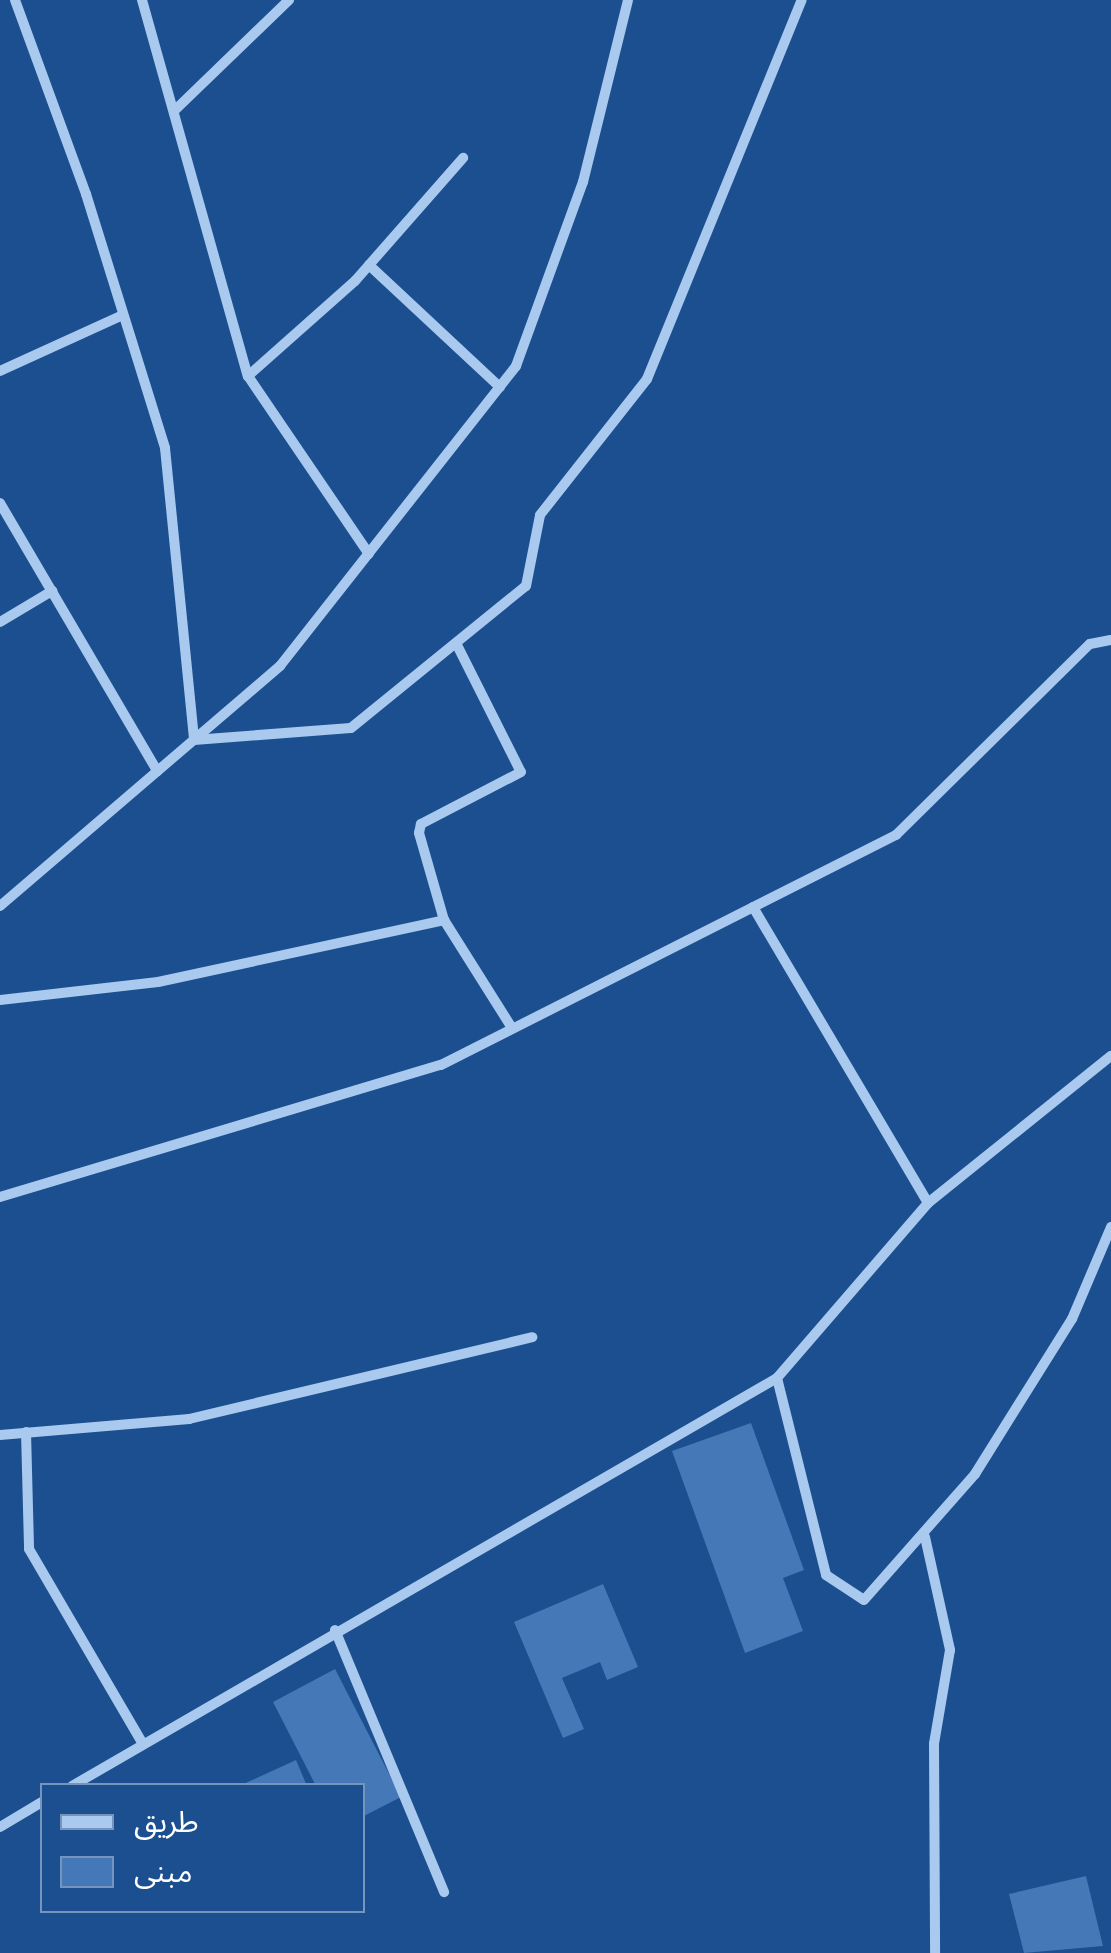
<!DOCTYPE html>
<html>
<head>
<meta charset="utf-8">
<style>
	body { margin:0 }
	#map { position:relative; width:1111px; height:1953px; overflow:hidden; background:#1b4f8f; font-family:"Nunito Sans","Noto Sans Arabic",sans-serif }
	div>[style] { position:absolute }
	.building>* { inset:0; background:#4478b7 }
	.minor>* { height:10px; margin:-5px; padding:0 5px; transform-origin:5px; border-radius:5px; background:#a9c9ee }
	span { translate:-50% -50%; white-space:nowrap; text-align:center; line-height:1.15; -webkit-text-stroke:8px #1b4f8f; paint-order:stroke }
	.legend { position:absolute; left:40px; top:1783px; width:325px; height:130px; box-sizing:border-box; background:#1b4f8f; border:2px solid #7695bc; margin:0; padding:12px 18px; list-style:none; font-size:30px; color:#fff }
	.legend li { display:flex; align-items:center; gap:20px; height:50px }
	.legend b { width:50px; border:2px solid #7695bc }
</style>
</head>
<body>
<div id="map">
	<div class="building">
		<i style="clip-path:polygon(751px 1423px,804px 1570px,783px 1578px,803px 1631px,745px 1653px,672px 1451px)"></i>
		<i style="clip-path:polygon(603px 1584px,638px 1667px,607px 1680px,600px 1662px,562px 1678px,584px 1729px,563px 1738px,514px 1622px)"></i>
		<i style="clip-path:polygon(335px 1669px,401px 1797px,362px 1817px,362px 1786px,316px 1786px,273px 1702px)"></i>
		<i style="clip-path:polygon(296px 1760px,307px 1786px,239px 1786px)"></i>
		<i style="clip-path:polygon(1086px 1876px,1103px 1946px,1024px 1953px,1009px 1894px)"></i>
	</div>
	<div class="minor">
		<i style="left:15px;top:0;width:207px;rotate:69.9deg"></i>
		<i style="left:86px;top:194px;width:266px;rotate:72.7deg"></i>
		<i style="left:165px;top:448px;width:293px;rotate:84.3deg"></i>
		<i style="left:194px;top:740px;width:157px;rotate:-4.4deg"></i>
		<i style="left:351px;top:728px;width:225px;rotate:-39.1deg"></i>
		<i style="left:526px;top:586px;width:72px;rotate:-78.8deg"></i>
		<i style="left:540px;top:515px;width:173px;rotate:-51.8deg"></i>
		<i style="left:647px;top:379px;width:409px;rotate:-67.8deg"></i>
		<i style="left:142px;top:0;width:391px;rotate:74.3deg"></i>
		<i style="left:248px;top:376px;width:215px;rotate:55.8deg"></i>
		<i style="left:174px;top:111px;width:160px;rotate:-44deg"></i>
		<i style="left:369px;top:265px;width:179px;rotate:43deg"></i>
		<i style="left:0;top:371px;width:135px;rotate:-24.5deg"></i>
		<i style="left:248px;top:376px;width:143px;rotate:-41.6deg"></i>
		<i style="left:355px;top:281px;width:164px;rotate:-48.7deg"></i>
		<i style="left:0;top:503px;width:311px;rotate:59.6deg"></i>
		<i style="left:0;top:622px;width:61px;rotate:-30.8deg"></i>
		<i style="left:456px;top:643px;width:144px;rotate:63.3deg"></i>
		<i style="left:521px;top:772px;width:113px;rotate:152.5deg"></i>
		<i style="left:421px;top:824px;width:9px;rotate:103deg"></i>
		<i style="left:419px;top:833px;width:91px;rotate:74deg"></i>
		<i style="left:444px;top:920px;width:128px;rotate:57.8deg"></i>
		<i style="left:0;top:906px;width:369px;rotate:-40.6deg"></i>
		<i style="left:280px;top:666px;width:382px;rotate:-51.8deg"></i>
		<i style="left:516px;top:366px;width:196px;rotate:-70deg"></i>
		<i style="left:583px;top:182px;width:187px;rotate:-76.1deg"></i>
		<i style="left:753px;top:907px;width:344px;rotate:59.4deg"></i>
		<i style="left:0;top:1000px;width:159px;rotate:-6.5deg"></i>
		<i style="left:158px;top:982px;width:293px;rotate:-12.2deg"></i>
		<i style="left:0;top:1197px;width:460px;rotate:-16.7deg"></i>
		<i style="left:441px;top:1065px;width:510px;rotate:-26.82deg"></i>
		<i style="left:896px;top:835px;width:272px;rotate:-44.6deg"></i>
		<i style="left:1090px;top:644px;width:21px;rotate:-11deg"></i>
		<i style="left:777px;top:1378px;width:203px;rotate:76deg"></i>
		<i style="left:826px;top:1575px;width:45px;rotate:33.3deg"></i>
		<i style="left:864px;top:1600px;width:168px;rotate:-48.6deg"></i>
		<i style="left:975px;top:1474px;width:183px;rotate:-58deg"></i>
		<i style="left:1072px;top:1319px;width:100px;rotate:-67deg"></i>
		<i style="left:26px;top:1432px;width:117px;rotate:88.5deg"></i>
		<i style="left:29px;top:1549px;width:226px;rotate:59.7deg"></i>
		<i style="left:0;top:1435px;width:190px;rotate:-4.8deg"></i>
		<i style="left:189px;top:1419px;width:353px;rotate:-13.4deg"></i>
		<i style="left:925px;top:1537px;width:116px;rotate:77.5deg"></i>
		<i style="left:950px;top:1650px;width:95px;rotate:99.7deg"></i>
		<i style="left:934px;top:1744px;width:209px;rotate:89.7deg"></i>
		<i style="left:335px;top:1630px;width:284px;rotate:67.4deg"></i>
		<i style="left:72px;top:1786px;width:815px;rotate:-30.06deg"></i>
		<i style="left:777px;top:1378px;width:231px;rotate:-49.2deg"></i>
		<i style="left:928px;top:1203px;width:235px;rotate:-38.8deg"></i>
		<i style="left:0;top:1827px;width:49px;rotate:-30.8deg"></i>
	</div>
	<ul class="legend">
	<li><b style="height:12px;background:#a9c9ee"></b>طريق</li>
	<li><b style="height:28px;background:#4478b7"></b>مبنى</li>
	</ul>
</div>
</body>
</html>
